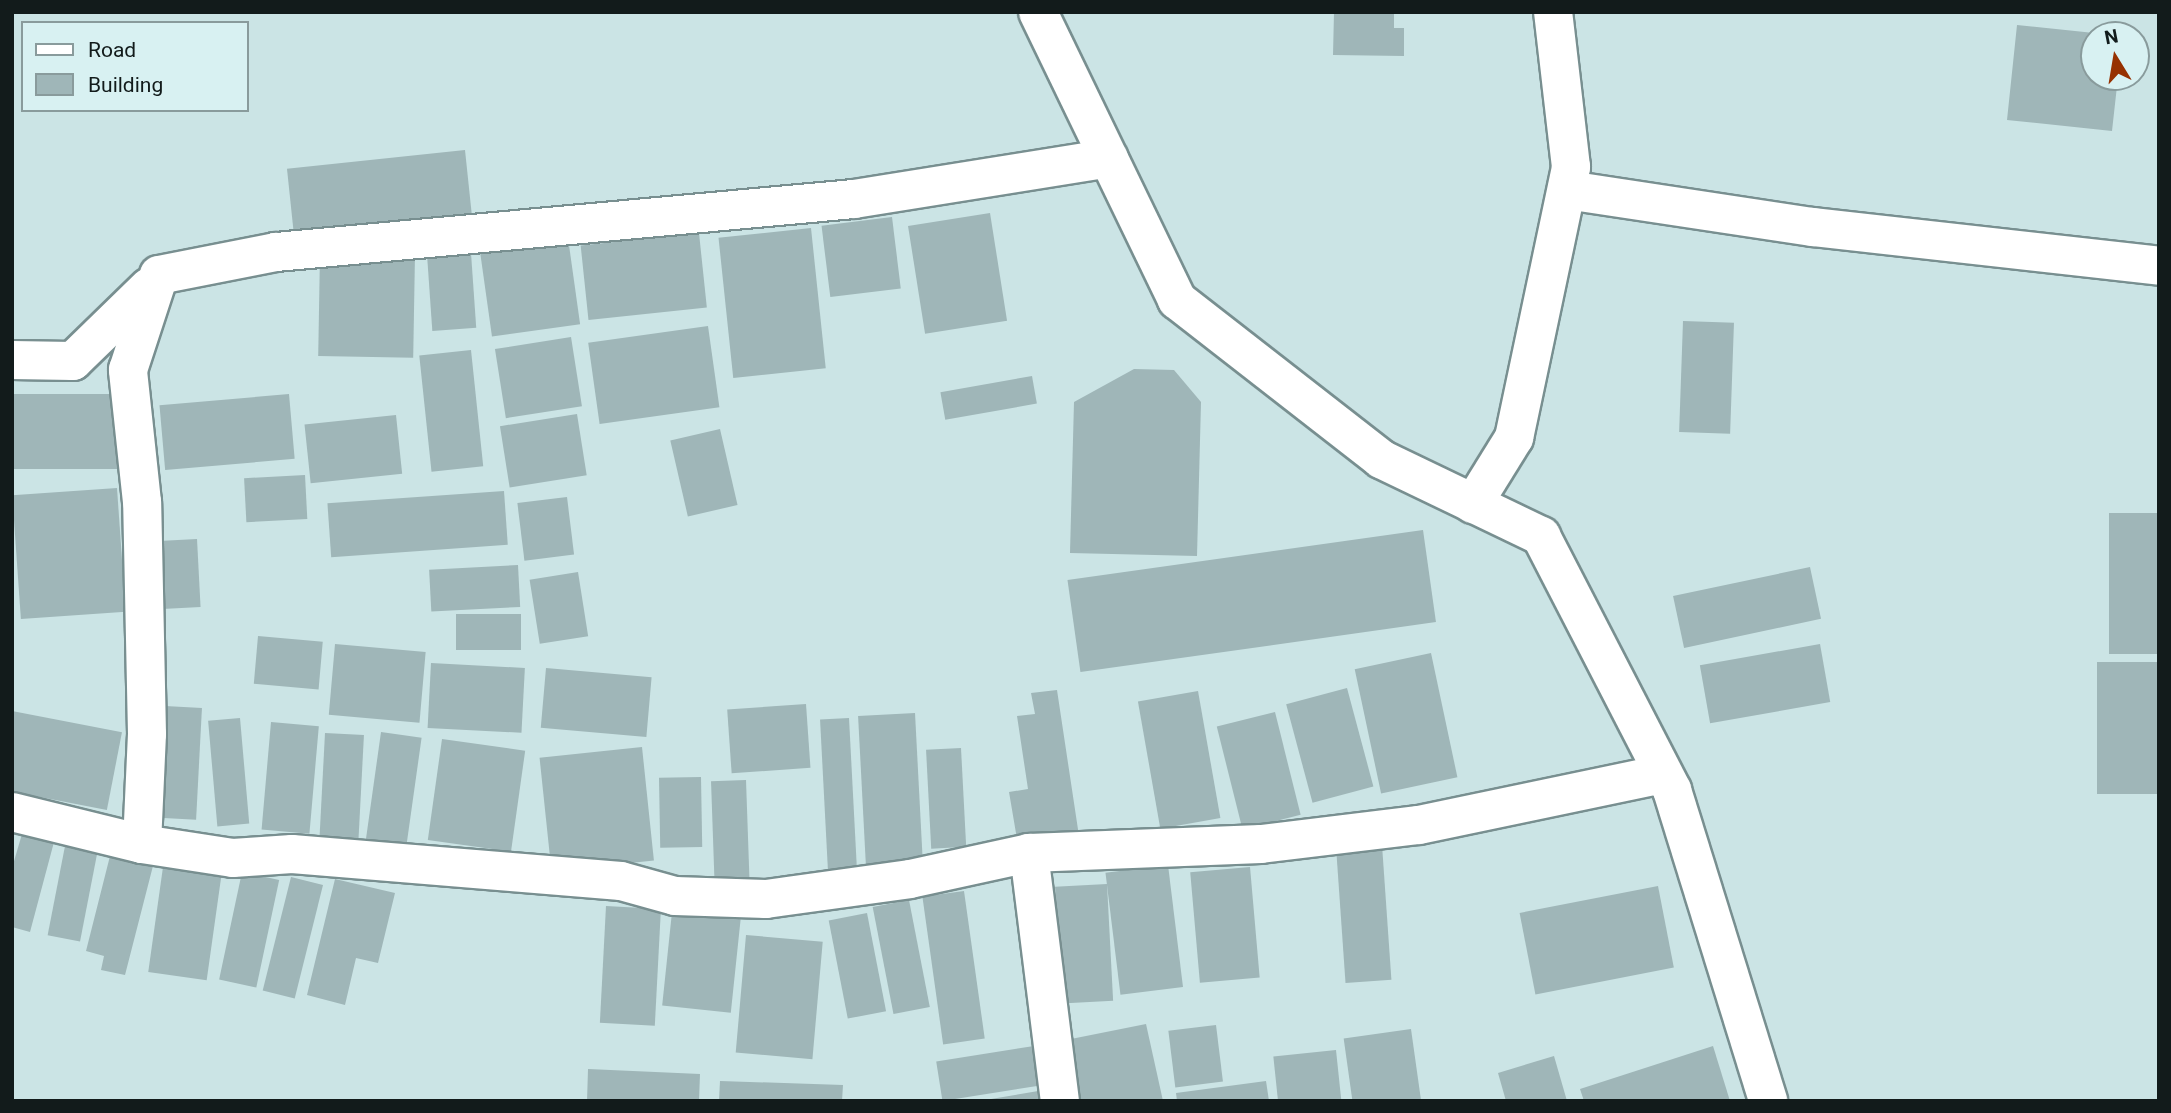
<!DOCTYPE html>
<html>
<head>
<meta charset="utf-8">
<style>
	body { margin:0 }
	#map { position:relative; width:2171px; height:1113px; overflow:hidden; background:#cbe4e5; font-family:Roboto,sans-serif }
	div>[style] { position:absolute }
	.building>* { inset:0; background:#9fb6b8; transform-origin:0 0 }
	.roads { filter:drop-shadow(2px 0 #788f90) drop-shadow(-2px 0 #788f90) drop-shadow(0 2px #788f90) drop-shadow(0 -2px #788f90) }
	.minor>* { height:38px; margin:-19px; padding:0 19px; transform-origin:19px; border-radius:19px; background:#fff }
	span { translate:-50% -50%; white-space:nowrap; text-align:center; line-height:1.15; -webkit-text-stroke:6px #d8f1f2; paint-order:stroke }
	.frame { position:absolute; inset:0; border:14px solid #121b1b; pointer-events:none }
	.legend { position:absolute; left:21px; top:21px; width:228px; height:91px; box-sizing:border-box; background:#d8f1f2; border:2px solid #899b9c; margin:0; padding:9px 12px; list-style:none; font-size:21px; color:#121b1b }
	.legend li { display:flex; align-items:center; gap:14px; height:35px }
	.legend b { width:35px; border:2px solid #899b9c }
	.north { position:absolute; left:2080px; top:21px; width:70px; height:70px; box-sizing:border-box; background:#d8f1f2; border:2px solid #899b9c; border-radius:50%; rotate:349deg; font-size:19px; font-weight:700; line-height:28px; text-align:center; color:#121b1b }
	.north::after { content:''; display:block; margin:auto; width:24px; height:32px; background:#963101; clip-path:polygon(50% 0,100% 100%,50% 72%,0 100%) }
</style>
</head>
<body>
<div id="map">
	<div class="building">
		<i style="clip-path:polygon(1334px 12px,1394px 12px,1394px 28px,1404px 28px,1404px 56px,1333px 55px)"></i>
		<i style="clip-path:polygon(2017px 25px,2094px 33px,2094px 77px,2118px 77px,2112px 131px,2007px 120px)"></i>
		<i style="left:465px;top:150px;width:72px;height:179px;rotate:84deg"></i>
		<i style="left:990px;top:213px;width:109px;height:83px;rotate:81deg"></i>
		<i style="left:892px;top:217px;width:72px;height:71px;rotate:83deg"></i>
		<i style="left:811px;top:228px;width:141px;height:93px;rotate:84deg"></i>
		<i style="left:699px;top:233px;width:75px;height:119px;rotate:84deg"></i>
		<i style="left:568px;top:238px;width:87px;height:89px;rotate:82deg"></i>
		<i style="left:320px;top:253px;width:95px;height:103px;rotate:1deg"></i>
		<i style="left:471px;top:253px;width:75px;height:44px;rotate:86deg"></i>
		<i style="left:1683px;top:321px;width:51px;height:111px;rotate:2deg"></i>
		<i style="left:708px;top:326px;width:82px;height:121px;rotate:82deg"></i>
		<i style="left:571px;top:337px;width:70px;height:77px;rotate:81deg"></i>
		<i style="left:471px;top:350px;width:117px;height:52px;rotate:84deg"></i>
		<i style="clip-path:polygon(1134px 369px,1174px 370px,1201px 402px,1197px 556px,1070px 553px,1074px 402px)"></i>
		<i style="left:1032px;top:376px;width:28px;height:93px;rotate:80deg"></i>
		<i style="left:119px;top:394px;width:75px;height:107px;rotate:90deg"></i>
		<i style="left:289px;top:394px;width:65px;height:130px;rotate:85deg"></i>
		<i style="left:577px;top:414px;width:62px;height:78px;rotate:81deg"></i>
		<i style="left:396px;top:415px;width:59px;height:92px;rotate:84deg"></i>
		<i style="left:720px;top:429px;width:78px;height:51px;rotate:77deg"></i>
		<i style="left:305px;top:475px;width:44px;height:61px;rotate:87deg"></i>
		<i style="left:117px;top:488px;width:124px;height:105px;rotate:86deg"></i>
		<i style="left:504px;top:491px;width:54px;height:177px;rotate:86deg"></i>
		<i style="left:567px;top:497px;width:58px;height:50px;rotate:83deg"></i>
		<i style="left:2159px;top:513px;width:141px;height:50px;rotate:90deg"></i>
		<i style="left:1423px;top:530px;width:93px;height:359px;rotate:82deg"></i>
		<i style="left:197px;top:539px;width:68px;height:43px;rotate:87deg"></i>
		<i style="left:518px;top:565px;width:42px;height:89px;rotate:87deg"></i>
		<i style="left:1810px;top:567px;width:53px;height:140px;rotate:78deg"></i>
		<i style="left:578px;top:572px;width:65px;height:49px;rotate:81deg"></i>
		<i style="left:521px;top:614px;width:36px;height:65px;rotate:90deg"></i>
		<i style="left:258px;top:636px;width:65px;height:48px;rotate:5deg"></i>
		<i style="left:335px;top:644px;width:91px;height:71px;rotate:5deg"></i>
		<i style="left:1820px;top:644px;width:59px;height:122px;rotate:80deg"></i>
		<i style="left:1431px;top:653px;width:127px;height:78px;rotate:78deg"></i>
		<i style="left:2097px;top:662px;width:62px;height:132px"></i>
		<i style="left:431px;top:663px;width:94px;height:65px;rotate:3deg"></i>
		<i style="left:546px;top:668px;width:106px;height:60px;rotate:5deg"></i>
		<i style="left:1347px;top:688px;width:102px;height:63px;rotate:75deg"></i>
		<i style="clip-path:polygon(1057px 690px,1079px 836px,1018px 845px,1009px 792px,1028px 789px,1017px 716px,1035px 714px,1031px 693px)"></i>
		<i style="left:1198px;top:691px;width:129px;height:61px;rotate:80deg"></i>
		<i style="left:806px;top:704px;width:64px;height:79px;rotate:86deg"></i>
		<i style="left:165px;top:706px;width:37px;height:112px;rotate:3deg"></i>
		<i style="left:12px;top:711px;width:112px;height:79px;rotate:11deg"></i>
		<i style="left:1275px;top:712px;width:106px;height:60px;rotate:76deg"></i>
		<i style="left:915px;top:713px;width:149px;height:57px;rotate:87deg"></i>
		<i style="left:240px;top:718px;width:106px;height:32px;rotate:85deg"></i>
		<i style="left:849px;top:718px;width:155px;height:29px;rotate:87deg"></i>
		<i style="left:271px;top:722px;width:48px;height:108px;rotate:5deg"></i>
		<i style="left:381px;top:732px;width:41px;height:115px;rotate:8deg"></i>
		<i style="left:325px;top:733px;width:39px;height:106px;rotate:3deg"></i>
		<i style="left:442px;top:739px;width:84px;height:102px;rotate:8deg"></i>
		<i style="left:642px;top:747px;width:114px;height:103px;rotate:84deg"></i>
		<i style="left:961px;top:748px;width:99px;height:35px;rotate:87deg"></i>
		<i style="left:701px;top:777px;width:70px;height:42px;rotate:89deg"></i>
		<i style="left:746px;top:780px;width:104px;height:35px;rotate:88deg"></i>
		<i style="clip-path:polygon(22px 834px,54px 842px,30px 932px,12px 927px,12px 868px)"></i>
		<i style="left:1382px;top:845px;width:135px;height:46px;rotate:86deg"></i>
		<i style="left:65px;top:846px;width:33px;height:91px;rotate:11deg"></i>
		<i style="clip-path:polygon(111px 852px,154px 862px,125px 975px,101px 970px,104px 956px,86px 951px)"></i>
		<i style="left:1168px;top:865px;width:123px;height:63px;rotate:83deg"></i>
		<i style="left:163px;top:867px;width:59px;height:106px;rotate:8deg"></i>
		<i style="left:1250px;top:867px;width:111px;height:60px;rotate:85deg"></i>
		<i style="left:242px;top:872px;width:38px;height:110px;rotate:12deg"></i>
		<i style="left:291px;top:877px;width:33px;height:117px;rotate:14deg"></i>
		<i style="clip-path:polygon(335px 879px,395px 893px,378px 963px,356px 958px,345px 1005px,307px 995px)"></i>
		<i style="left:1107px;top:884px;width:117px;height:52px;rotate:87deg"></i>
		<i style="left:1658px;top:886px;width:83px;height:141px;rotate:79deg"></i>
		<i style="left:964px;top:891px;width:149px;height:42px;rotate:82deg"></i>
		<i style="left:909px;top:900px;width:109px;height:37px;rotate:79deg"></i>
		<i style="left:606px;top:906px;width:55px;height:117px;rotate:3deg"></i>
		<i style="left:672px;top:912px;width:69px;height:94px;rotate:6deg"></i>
		<i style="left:867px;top:913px;width:100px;height:39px;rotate:79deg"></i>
		<i style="left:746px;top:935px;width:77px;height:118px;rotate:5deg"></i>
		<i style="clip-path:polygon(1146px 1024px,1163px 1101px,1079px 1101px,1066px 1040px)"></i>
		<i style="left:1216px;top:1025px;width:57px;height:48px;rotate:83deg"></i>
		<i style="left:1411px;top:1029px;width:73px;height:68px;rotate:82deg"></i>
		<i style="left:1034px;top:1046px;width:40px;height:99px;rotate:81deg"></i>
		<i style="clip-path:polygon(1713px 1046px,1730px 1101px,1584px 1101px,1580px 1089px)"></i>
		<i style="left:1336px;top:1050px;width:51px;height:63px;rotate:84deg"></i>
		<i style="clip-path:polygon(1554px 1056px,1567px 1101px,1506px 1101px,1498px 1073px)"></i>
		<i style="clip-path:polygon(588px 1069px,700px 1074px,699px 1101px,587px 1101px)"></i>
		<i style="clip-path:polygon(720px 1081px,843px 1085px,842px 1101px,719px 1101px)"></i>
		<i style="clip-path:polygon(1266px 1081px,1269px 1101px,1177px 1101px,1176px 1093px)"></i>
		<i style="clip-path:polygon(1050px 1089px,1051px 1101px,991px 1101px,991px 1099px)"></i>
	</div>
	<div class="roads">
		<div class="minor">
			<i style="left:1038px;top:12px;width:320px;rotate:64.2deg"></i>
			<i style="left:1177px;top:300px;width:259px;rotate:37.9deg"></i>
			<i style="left:1381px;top:459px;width:178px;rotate:25.7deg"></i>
			<i style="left:1541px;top:536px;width:286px;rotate:62.7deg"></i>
			<i style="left:1672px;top:790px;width:325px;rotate:72.8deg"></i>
			<i style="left:1567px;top:190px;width:249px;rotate:8.6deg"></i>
			<i style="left:1813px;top:227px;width:348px;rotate:6.4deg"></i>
			<i style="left:12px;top:360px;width:61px;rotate:0.9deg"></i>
			<i style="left:73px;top:361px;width:106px;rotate:-44.2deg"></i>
			<i style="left:1473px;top:504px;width:78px;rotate:-58.2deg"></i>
			<i style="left:1514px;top:438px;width:277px;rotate:-78.1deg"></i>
			<i style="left:1571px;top:167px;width:156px;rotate:-96.6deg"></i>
			<i style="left:12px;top:812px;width:134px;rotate:13.8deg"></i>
			<i style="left:142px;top:844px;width:92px;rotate:8.7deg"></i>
			<i style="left:233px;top:858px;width:59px;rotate:-3.9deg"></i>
			<i style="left:292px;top:854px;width:330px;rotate:4.7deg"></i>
			<i style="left:621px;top:881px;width:56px;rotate:15.5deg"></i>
			<i style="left:675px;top:896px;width:91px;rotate:1.9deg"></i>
			<i style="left:766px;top:899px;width:145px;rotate:-7.9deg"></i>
			<i style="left:910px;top:879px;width:122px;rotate:-12.3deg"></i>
			<i style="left:1029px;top:853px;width:232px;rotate:-2.2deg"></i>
			<i style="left:1261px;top:844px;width:159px;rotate:-6.9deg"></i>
			<i style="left:1419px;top:825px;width:249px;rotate:-11.8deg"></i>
			<i style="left:142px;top:844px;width:110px;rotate:-87.4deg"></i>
			<i style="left:147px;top:734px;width:232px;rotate:-91.2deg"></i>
			<i style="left:142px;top:502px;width:133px;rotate:-96.1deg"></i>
			<i style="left:128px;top:370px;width:100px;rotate:-71.9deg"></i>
			<i style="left:159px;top:275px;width:119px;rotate:-11.1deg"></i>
			<i style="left:276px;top:252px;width:580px;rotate:-5.24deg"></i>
			<i style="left:854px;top:199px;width:258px;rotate:-9.1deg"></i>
			<i style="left:1029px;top:853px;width:250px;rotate:82.9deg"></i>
		</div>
	</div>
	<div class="frame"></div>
	<ul class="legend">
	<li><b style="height:9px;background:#fff"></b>Road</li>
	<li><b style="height:19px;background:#9fb6b8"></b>Building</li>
	</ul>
	<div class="north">N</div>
</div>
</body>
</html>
